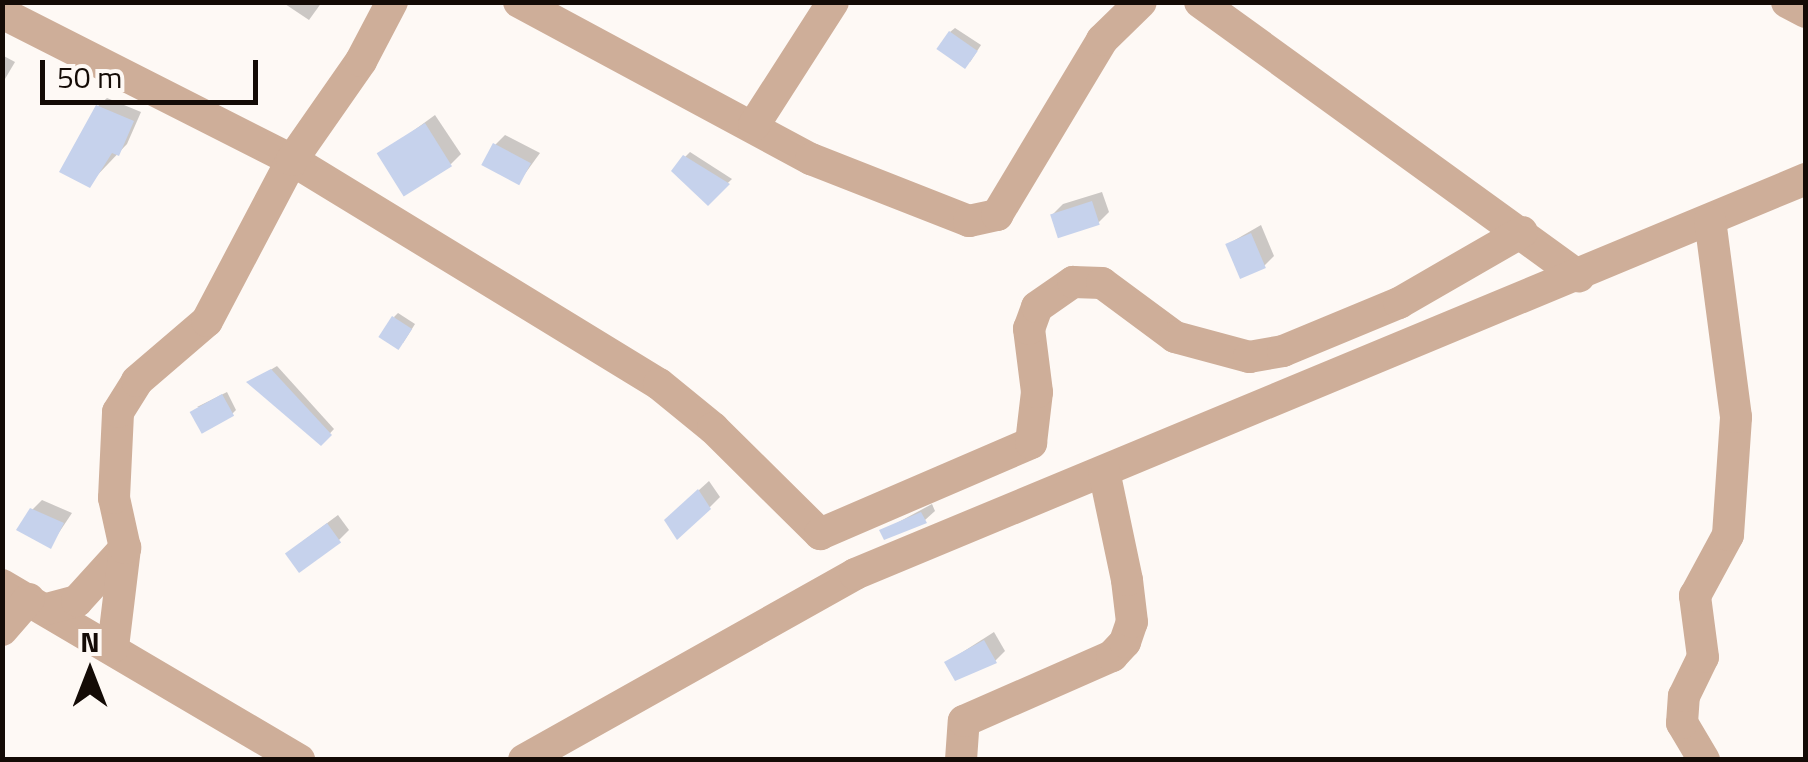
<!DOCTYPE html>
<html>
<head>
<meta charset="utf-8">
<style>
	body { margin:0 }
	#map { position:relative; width:1808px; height:762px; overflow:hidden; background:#fef9f5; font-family:"Titillium Web",sans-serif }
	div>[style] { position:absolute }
	.shadow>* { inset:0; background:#0003 }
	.building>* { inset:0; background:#c6d2ec; transform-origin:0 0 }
	.street>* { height:32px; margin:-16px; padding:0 16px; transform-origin:16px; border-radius:16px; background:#ceae99 }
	span { translate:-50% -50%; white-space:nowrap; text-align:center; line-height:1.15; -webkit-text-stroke:9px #fef9f5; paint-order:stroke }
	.frame { position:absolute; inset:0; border:5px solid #140b06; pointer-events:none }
	.north { position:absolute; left:40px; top:622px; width:100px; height:100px; -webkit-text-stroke:8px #fef9f5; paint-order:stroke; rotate:0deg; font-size:28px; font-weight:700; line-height:40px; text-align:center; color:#140b06 }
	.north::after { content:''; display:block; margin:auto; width:35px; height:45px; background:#140b06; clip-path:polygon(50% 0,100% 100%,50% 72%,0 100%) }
	.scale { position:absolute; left:40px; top:60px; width:218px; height:45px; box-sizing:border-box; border:5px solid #140b06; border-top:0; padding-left:12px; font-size:30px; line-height:35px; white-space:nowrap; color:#140b06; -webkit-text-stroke:8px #fef9f5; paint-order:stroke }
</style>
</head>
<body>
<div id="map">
	<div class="shadow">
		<i style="clip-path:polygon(282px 2px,322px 2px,309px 20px)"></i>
		<i style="clip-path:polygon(955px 28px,981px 45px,970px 62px,950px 32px)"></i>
		<i style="clip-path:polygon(2px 55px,15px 62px,2px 84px)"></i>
		<i style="clip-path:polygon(107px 98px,141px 112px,127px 144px,89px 184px,98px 106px)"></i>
		<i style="clip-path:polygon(435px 115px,461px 154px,451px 164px,380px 155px)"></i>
		<i style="clip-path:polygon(505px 135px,540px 153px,519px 182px,495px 145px)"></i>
		<i style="clip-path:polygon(690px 152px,732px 179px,708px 202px,685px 157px)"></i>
		<i style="clip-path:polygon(1102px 192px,1109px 212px,1099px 222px,1053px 214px,1063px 204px)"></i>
		<i style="clip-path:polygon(1261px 225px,1274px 256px,1264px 266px,1228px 244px)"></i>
		<i style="clip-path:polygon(398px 313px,415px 324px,403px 343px,394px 317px)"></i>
		<i style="clip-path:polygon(277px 366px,334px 429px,321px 443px,250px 382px)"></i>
		<i style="clip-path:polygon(227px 392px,236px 410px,232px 414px,197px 407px)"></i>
		<i style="clip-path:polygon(709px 481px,720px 497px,710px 507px,677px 510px)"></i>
		<i style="clip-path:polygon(42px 500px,72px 513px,50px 546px,32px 510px)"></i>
		<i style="clip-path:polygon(932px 504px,935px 511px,925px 520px,882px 531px)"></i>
		<i style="clip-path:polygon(338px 515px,349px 530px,339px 540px,299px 544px)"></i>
		<i style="clip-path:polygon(994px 632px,1005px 651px,995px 661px,947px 662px)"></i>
	</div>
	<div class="building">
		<i style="left:949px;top:31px;width:35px;height:22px;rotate:35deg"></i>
		<i style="clip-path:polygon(96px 105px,134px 121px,119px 156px,112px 153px,90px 188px,59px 172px)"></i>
		<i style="left:425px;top:123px;width:51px;height:57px;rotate:58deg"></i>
		<i style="left:493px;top:143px;width:43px;height:25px;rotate:28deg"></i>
		<i style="clip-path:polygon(683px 155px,730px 184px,708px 206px,671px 171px)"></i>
		<i style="left:1092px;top:201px;width:25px;height:44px;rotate:72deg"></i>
		<i style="left:1251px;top:233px;width:38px;height:28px;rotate:67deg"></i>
		<i style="left:392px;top:316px;width:24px;height:25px;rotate:33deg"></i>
		<i style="clip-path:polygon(271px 369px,332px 435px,321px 446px,246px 382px)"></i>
		<i style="left:222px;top:394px;width:25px;height:37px;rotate:61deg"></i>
		<i style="clip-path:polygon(698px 489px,711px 509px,677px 540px,664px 520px)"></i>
		<i style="clip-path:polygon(30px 508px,64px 523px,51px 549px,16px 530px)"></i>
		<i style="clip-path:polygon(921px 512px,927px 523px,884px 540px,879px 530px)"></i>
		<i style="left:327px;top:523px;width:24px;height:52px;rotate:54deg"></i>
		<i style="clip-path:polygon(984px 640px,997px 663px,955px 681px,944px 662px)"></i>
	</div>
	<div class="street">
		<i style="left:519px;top:2px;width:332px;rotate:28.3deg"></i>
		<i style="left:811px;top:159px;width:170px;rotate:21.4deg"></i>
		<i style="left:969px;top:221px;width:29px;rotate:-12deg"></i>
		<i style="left:997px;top:215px;width:204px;rotate:-59deg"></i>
		<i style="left:1102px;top:40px;width:54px;rotate:-44.3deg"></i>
		<i style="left:1200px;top:2px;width:468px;rotate:35.9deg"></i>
		<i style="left:1787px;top:2px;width:21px;rotate:28deg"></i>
		<i style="left:2px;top:13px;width:325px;rotate:26.9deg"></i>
		<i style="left:292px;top:160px;width:430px;rotate:31.4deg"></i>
		<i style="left:659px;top:384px;width:70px;rotate:39.2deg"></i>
		<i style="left:713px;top:428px;width:151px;rotate:44.7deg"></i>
		<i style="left:820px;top:534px;width:230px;rotate:-23.3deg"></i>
		<i style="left:1031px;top:443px;width:51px;rotate:-83.3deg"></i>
		<i style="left:1037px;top:392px;width:64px;rotate:-97.2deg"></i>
		<i style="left:1029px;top:329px;width:23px;rotate:-70deg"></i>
		<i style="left:1037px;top:307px;width:44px;rotate:-34.8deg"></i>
		<i style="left:1073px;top:282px;width:29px;rotate:2deg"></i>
		<i style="left:1102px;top:283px;width:91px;rotate:36.5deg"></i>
		<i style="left:1175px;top:337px;width:77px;rotate:15.1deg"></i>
		<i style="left:1249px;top:357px;width:35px;rotate:-10deg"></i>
		<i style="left:1283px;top:351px;width:126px;rotate:-22.5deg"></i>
		<i style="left:1399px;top:303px;width:142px;rotate:-30deg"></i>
		<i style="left:754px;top:125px;width:146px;rotate:-57.3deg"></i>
		<i style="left:2px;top:585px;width:345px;rotate:30.5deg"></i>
		<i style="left:47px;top:609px;width:31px;rotate:-15deg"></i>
		<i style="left:77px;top:601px;width:72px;rotate:-47.8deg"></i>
		<i style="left:2px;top:630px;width:41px;rotate:-48.9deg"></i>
		<i style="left:113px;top:647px;width:100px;rotate:-83.1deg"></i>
		<i style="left:125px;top:548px;width:51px;rotate:-102.4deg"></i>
		<i style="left:114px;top:498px;width:86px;rotate:-87.3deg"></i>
		<i style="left:118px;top:412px;width:36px;rotate:-58deg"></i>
		<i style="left:137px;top:381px;width:92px;rotate:-40.6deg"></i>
		<i style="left:207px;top:321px;width:182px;rotate:-62.2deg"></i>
		<i style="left:292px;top:160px;width:121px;rotate:-55.1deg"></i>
		<i style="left:361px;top:61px;width:67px;rotate:-62.3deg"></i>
		<i style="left:524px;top:760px;width:380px;rotate:-29.3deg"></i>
		<i style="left:855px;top:574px;width:1030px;rotate:-22.56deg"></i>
		<i style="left:961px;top:760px;width:39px;rotate:-86deg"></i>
		<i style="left:964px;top:721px;width:162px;rotate:-23.7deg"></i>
		<i style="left:1112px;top:656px;width:19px;rotate:-47deg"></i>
		<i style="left:1125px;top:642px;width:21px;rotate:-71deg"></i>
		<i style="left:1132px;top:622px;width:42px;rotate:-96.8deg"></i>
		<i style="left:1127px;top:580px;width:111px;rotate:-101.9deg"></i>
		<i style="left:1704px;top:760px;width:43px;rotate:-120.7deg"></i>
		<i style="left:1682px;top:723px;width:27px;rotate:-86deg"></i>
		<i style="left:1684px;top:696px;width:43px;rotate:-64deg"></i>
		<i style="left:1703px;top:657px;width:62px;rotate:-97.5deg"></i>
		<i style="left:1695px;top:596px;width:69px;rotate:-61.6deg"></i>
		<i style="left:1728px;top:535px;width:118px;rotate:-86.1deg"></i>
		<i style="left:1736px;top:417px;width:199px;rotate:-97.5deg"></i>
	</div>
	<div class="frame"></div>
	<div class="north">N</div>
	<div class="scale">50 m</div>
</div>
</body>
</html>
